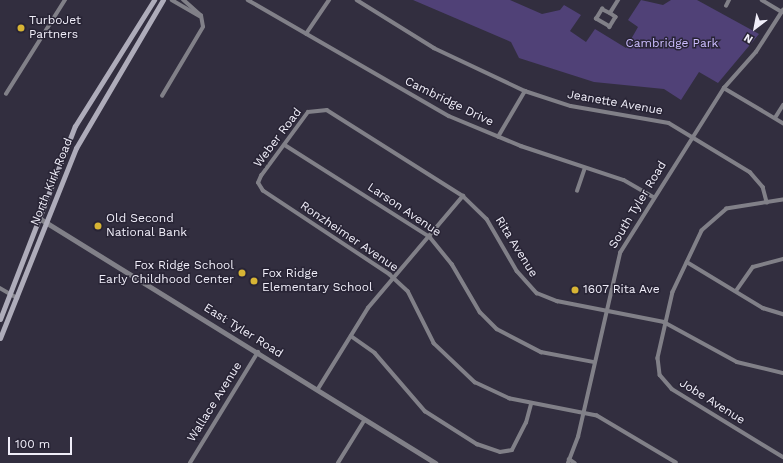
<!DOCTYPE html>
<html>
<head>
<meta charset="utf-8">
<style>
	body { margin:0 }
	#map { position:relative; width:783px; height:463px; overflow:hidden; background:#322e3f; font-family:"Work Sans",sans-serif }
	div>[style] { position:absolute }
	.green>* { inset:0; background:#504177 }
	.minor>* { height:3.5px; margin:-1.75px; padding:0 1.75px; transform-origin:1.75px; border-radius:1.75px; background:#818088 }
	.tertiary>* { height:4.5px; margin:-2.25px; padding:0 2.25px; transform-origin:2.25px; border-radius:2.25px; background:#818088 }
	.secondary>* { height:5px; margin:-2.5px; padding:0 2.5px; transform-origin:2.5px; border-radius:2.5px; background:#aeacba }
	.dots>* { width:11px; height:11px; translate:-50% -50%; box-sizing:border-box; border:2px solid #282435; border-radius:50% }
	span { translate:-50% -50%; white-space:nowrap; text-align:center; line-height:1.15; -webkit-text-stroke:3px #282435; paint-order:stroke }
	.poi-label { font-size:12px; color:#f0eef9 }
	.left { translate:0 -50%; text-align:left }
	.right { translate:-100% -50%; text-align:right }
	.park-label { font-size:12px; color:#ccbdfe }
	.street-label { font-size:12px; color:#f0eef9 }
	.north { position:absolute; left:735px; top:8px; width:40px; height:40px; -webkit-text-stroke:3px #282435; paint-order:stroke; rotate:212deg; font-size:11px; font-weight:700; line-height:16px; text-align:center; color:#f0eef9 }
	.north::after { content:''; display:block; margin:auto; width:14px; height:18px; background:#f0eef9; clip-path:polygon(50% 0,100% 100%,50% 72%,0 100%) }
	.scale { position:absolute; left:8px; top:437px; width:64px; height:18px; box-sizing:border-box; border:2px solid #f0eef9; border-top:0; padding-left:5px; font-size:12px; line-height:14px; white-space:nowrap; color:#f0eef9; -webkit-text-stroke:3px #282435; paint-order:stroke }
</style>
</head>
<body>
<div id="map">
	<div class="green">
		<i style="clip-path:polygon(413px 0,510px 0,542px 14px,560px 10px,564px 5px,581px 15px,570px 31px,586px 42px,595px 29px,626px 48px,638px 27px,628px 20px,641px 0,663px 5px,671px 0,697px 0,759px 34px,718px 83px,699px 72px,681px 100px,664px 89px,594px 82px,519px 58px,511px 42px)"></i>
	</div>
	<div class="minor">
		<i style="left:172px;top:0;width:32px;rotate:30deg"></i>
		<i style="left:248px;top:0;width:232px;rotate:30deg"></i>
		<i style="left:449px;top:116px;width:78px;rotate:22.6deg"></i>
		<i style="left:521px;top:146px;width:108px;rotate:18.3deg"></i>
		<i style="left:624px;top:180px;width:34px;rotate:30deg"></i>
		<i style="left:357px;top:0;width:91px;rotate:31.9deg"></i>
		<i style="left:434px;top:48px;width:101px;rotate:25.3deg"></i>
		<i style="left:525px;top:91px;width:48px;rotate:18.1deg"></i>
		<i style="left:571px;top:106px;width:99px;rotate:9.8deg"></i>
		<i style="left:669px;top:123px;width:95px;rotate:31.2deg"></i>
		<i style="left:750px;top:172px;width:20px;rotate:49deg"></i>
		<i style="left:763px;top:187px;width:16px;rotate:75deg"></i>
		<i style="left:762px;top:0;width:23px;rotate:31deg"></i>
		<i style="left:726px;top:6px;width:7px;rotate:-63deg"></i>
		<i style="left:610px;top:13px;width:7px;rotate:34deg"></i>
		<i style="left:616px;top:17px;width:12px;rotate:121deg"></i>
		<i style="left:610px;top:27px;width:16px;rotate:-150deg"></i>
		<i style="left:596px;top:19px;width:12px;rotate:-59deg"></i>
		<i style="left:602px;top:9px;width:9px;rotate:27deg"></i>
		<i style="left:610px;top:13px;width:15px;rotate:-58deg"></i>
		<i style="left:306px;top:34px;width:41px;rotate:-55.9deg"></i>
		<i style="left:724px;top:88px;width:69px;rotate:30.7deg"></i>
		<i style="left:6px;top:94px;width:111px;rotate:-57.9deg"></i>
		<i style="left:162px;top:96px;width:80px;rotate:-59.3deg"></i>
		<i style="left:203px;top:27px;width:11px;rotate:-100deg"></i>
		<i style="left:201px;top:16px;width:24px;rotate:-138deg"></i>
		<i style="left:775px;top:118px;width:15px;rotate:-58deg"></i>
		<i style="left:498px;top:137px;width:53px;rotate:-59.6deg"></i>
		<i style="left:285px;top:145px;width:172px;rotate:32.4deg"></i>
		<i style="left:430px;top:237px;width:35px;rotate:51deg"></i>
		<i style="left:452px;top:264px;width:56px;rotate:59.7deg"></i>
		<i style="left:480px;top:312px;width:24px;rotate:45deg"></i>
		<i style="left:497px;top:329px;width:50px;rotate:27.6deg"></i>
		<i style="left:541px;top:352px;width:54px;rotate:10.7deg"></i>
		<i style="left:577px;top:191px;width:24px;rotate:-71deg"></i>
		<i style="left:783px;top:200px;width:57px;rotate:170.9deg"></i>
		<i style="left:727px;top:209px;width:33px;rotate:139deg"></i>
		<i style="left:702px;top:231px;width:68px;rotate:115.4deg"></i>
		<i style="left:673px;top:292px;width:68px;rotate:102.8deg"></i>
		<i style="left:658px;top:358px;width:17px;rotate:83deg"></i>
		<i style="left:660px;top:375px;width:18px;rotate:49deg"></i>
		<i style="left:672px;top:389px;width:130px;rotate:31.5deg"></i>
		<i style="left:687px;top:262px;width:89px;rotate:31.2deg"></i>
		<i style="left:763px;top:308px;width:21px;rotate:17deg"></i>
		<i style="left:0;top:288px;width:20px;rotate:30deg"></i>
		<i style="left:736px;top:291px;width:29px;rotate:-55deg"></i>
		<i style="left:753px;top:267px;width:31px;rotate:-15deg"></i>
		<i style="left:351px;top:336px;width:29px;rotate:35deg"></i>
		<i style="left:375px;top:353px;width:77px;rotate:49.2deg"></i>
		<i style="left:425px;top:411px;width:62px;rotate:32.4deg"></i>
		<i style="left:477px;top:444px;width:24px;rotate:19deg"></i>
		<i style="left:500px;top:452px;width:12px;rotate:-9deg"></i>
		<i style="left:512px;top:450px;width:30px;rotate:-63deg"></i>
		<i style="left:526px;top:423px;width:20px;rotate:-75deg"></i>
		<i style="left:318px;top:389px;width:95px;rotate:-58.3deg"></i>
		<i style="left:368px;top:308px;width:147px;rotate:-49.7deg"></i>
		<i style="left:569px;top:459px;width:7px;rotate:34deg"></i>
		<i style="left:190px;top:463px;width:130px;rotate:-58.5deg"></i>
		<i style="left:338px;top:463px;width:49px;rotate:-58.2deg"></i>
		<i style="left:568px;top:463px;width:28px;rotate:-69deg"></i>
		<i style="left:578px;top:437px;width:189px;rotate:-77.1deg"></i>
		<i style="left:620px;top:253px;width:195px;rotate:-57.8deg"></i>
		<i style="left:724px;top:88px;width:48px;rotate:-48.4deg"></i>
		<i style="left:756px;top:52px;width:50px;rotate:-57.3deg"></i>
		<i style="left:676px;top:463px;width:92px;rotate:-149.3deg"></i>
		<i style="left:597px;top:416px;width:89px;rotate:-168.9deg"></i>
		<i style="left:510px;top:399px;width:38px;rotate:-155deg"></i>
		<i style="left:475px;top:383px;width:57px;rotate:-136.4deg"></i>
		<i style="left:434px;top:344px;width:58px;rotate:-116.6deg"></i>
		<i style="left:408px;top:292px;width:25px;rotate:-137deg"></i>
		<i style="left:390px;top:275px;width:152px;rotate:-146.5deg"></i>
		<i style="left:263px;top:191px;width:9px;rotate:-122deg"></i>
		<i style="left:258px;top:183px;width:8px;rotate:-67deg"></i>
		<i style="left:261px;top:176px;width:79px;rotate:-53.7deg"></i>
		<i style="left:308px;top:112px;width:19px;rotate:-6deg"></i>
		<i style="left:327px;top:110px;width:161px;rotate:32.3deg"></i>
		<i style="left:463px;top:196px;width:33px;rotate:44deg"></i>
		<i style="left:487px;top:219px;width:60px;rotate:60deg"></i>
		<i style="left:517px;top:271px;width:30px;rotate:48deg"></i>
		<i style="left:537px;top:293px;width:22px;rotate:22deg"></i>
		<i style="left:557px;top:301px;width:109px;rotate:11.1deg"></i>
		<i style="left:664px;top:322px;width:83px;rotate:28.7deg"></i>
		<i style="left:737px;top:362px;width:47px;rotate:13.4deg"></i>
	</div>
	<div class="tertiary">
		<i style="left:39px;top:218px;width:466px;rotate:31.7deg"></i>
	</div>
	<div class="secondary">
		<i style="left:0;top:319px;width:207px;rotate:-68.8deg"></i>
		<i style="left:75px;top:126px;width:149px;rotate:-57.9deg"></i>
		<i style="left:0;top:338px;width:205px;rotate:-68.2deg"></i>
		<i style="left:76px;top:148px;width:172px;rotate:-59.6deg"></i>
	</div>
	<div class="dots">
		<i style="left:21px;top:28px;background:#d7b434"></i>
		<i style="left:98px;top:226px;background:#d7b434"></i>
		<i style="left:242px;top:273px;background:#d7b434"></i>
		<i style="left:254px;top:281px;background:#d7b434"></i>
		<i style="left:575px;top:290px;background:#d7b434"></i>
	</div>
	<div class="poi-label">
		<span class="left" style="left:29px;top:28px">TurboJet<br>Partners</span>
		<span class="left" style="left:106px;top:226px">Old Second<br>National Bank</span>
		<span class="right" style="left:234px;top:273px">Fox Ridge School<br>Early Childhood Center</span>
		<span class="left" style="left:262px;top:281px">Fox Ridge<br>Elementary School</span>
		<span class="left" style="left:583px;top:290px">1607 Rita Ave</span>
	</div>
	<div class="park-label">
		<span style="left:672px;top:44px">Cambridge Park</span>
	</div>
	<div class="street-label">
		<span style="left:449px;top:102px;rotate:26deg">Cambridge Drive</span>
		<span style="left:615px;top:103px;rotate:10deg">Jeanette Avenue</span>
		<span style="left:278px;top:138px;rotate:-53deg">Weber Road</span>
		<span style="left:52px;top:182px;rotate:-68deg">North Kirk Road</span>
		<span style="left:638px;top:205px;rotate:-59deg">South Tyler Road</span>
		<span style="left:404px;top:210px;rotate:34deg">Larson Avenue</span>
		<span style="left:349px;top:237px;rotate:34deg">Ronzheimer Avenue</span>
		<span style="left:516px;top:247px;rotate:58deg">Rita Avenue</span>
		<span style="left:243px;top:331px;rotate:32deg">East Tyler Road</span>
		<span style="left:215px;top:402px;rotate:-58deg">Wallace Avenue</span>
		<span style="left:712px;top:402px;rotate:32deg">Jobe Avenue</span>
	</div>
	<div class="north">N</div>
	<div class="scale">100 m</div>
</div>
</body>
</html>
